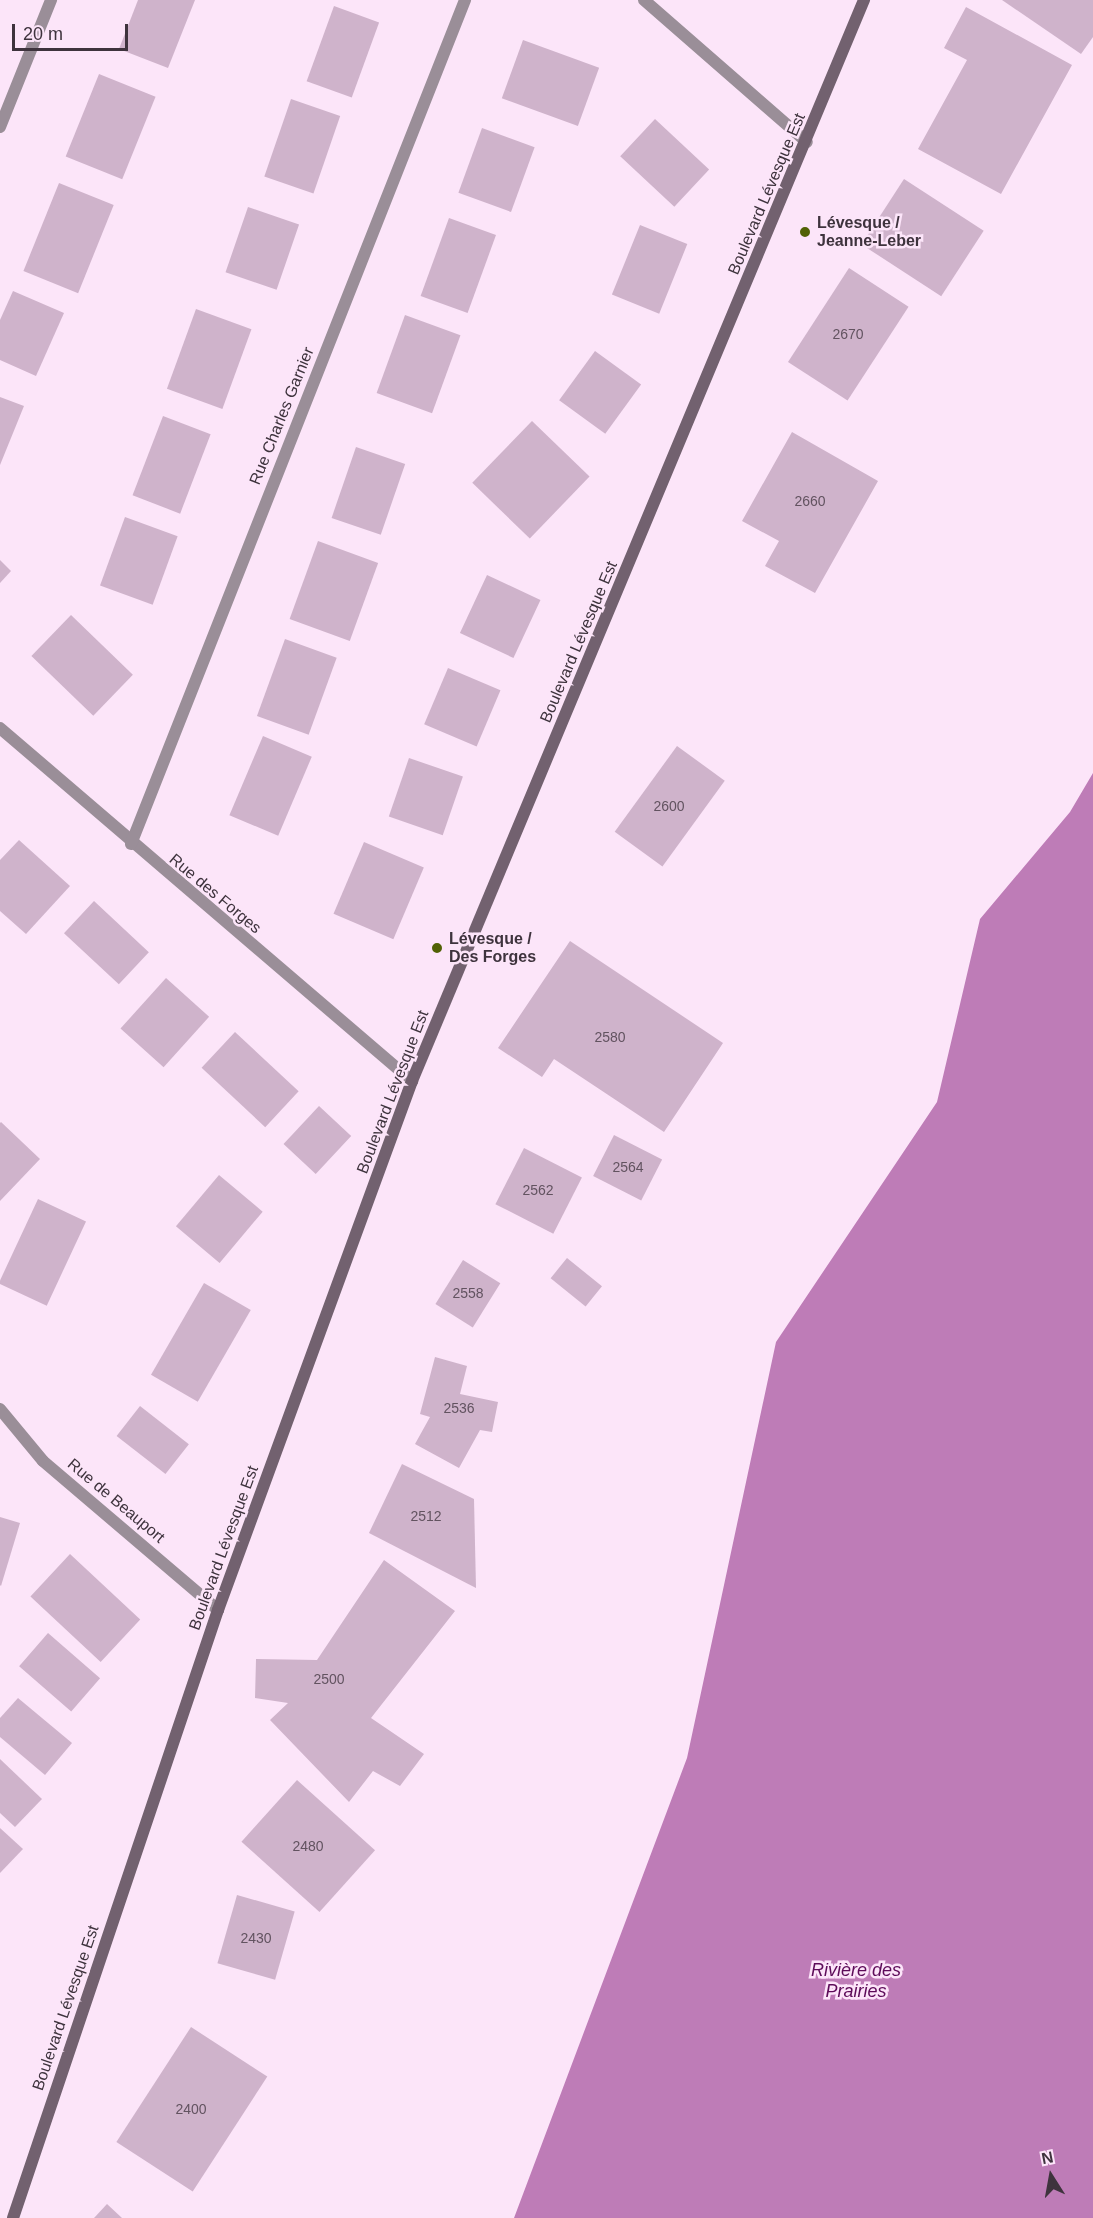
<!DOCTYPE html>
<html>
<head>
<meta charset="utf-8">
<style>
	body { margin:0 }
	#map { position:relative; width:1093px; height:2218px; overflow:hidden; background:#fce5f9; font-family:Arial,sans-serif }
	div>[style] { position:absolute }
	.water>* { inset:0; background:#be7cb7 }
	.building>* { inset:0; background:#cfb3cb; transform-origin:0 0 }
	.street>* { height:12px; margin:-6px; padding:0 6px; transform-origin:6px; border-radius:6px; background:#9a8e98 }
	.secondary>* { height:12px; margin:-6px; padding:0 6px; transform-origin:6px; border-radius:6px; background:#72616f }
	.dots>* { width:16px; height:16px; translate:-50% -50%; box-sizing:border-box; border:3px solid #fce5f9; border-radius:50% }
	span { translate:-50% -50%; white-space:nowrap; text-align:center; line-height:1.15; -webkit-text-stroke:5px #fce5f9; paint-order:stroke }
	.number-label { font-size:14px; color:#625360 }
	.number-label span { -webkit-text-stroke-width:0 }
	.street-label { font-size:16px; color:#3e333d }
	.poi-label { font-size:16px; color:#3e333d; font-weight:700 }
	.left { translate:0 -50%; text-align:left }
	.water-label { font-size:18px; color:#5d0b59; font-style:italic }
	.north { position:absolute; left:1021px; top:2146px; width:60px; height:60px; -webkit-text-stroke:4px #fce5f9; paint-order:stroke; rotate:349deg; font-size:16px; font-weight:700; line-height:24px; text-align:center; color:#3e333d }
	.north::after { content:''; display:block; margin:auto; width:21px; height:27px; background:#3e333d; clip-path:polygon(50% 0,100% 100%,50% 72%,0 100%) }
	.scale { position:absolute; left:12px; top:24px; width:116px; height:27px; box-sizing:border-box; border:3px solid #3e333d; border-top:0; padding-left:8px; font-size:18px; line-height:21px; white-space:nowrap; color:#3e333d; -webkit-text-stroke:4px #fce5f9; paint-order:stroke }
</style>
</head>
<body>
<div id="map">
	<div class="water">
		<i style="clip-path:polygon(1093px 773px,1093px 2218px,514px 2218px,687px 1758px,776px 1342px,937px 1102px,980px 919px,1070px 812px)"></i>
	</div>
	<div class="building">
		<i style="clip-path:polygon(138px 0,195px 0,168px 68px,119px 49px)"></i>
		<i style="clip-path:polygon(1002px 0,1093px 0,1093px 37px,1081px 54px)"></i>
		<i style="left:334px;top:6px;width:48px;height:80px;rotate:20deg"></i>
		<i style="clip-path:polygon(966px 7px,1072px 65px,1001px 194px,918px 149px,967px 60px,944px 48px)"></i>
		<i style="left:523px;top:40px;width:81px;height:62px;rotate:20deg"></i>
		<i style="left:99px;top:74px;width:61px;height:89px;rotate:22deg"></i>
		<i style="left:291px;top:99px;width:52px;height:82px;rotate:19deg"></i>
		<i style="left:655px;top:119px;width:74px;height:51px;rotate:43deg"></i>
		<i style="left:482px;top:128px;width:56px;height:69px;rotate:20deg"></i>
		<i style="left:904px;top:179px;width:95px;height:78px;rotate:33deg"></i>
		<i style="left:59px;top:183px;width:59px;height:95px;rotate:22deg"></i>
		<i style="left:248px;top:207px;width:54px;height:69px;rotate:19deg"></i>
		<i style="left:449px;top:218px;width:50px;height:83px;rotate:20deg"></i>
		<i style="left:640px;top:225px;width:51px;height:75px;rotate:22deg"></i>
		<i style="left:849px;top:268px;width:71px;height:112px;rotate:33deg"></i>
		<i style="clip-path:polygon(13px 291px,64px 313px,36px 376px,0 360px,0 320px)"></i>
		<i style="left:196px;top:309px;width:59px;height:85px;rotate:20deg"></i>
		<i style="left:405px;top:315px;width:59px;height:83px;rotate:20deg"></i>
		<i style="left:595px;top:351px;width:57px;height:61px;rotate:36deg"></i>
		<i style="clip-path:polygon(0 397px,24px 406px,0 465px)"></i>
		<i style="left:163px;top:416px;width:51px;height:85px;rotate:21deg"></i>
		<i style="left:532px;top:421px;width:80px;height:86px;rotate:44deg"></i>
		<i style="clip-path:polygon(792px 432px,878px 481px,815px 593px,765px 566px,779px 541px,742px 521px)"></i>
		<i style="left:356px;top:447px;width:52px;height:75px;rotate:19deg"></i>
		<i style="left:125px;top:517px;width:56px;height:73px;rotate:20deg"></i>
		<i style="left:318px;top:541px;width:64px;height:83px;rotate:20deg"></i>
		<i style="clip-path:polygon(0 560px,11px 571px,0 583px)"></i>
		<i style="left:487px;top:575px;width:59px;height:64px;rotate:25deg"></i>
		<i style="left:71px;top:615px;width:86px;height:57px;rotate:44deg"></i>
		<i style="left:285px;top:639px;width:55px;height:82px;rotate:20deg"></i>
		<i style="left:448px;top:668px;width:57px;height:61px;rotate:23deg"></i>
		<i style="left:263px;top:736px;width:53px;height:86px;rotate:23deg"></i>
		<i style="left:677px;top:746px;width:59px;height:106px;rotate:36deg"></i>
		<i style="left:409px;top:758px;width:57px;height:62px;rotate:19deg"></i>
		<i style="clip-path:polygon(19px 840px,70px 886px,26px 934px,0 911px,0 860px)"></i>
		<i style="left:364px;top:842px;width:65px;height:78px;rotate:23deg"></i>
		<i style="left:94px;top:901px;width:75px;height:44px;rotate:43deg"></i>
		<i style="clip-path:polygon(570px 941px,723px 1043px,664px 1132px,554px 1059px,542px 1077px,498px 1048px)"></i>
		<i style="left:166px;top:978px;width:58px;height:68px;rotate:42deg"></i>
		<i style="left:235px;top:1032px;width:87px;height:49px;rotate:43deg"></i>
		<i style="left:319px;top:1106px;width:44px;height:52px;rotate:43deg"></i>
		<i style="clip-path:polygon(1px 1122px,40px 1159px,0 1201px,0 1123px)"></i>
		<i style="left:614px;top:1135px;width:54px;height:46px;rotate:27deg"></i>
		<i style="left:524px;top:1148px;width:65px;height:63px;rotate:27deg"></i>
		<i style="left:219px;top:1175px;width:57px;height:67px;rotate:40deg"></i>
		<i style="left:38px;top:1199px;width:53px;height:93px;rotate:25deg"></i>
		<i style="left:567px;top:1258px;width:45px;height:26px;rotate:39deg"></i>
		<i style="left:463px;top:1260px;width:44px;height:52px;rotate:32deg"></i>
		<i style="left:204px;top:1283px;width:54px;height:106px;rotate:30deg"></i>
		<i style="clip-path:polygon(435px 1357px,467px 1366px,460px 1394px,498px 1402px,492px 1432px,480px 1430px,459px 1468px,415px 1444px,430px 1417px,420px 1414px)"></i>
		<i style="left:140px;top:1406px;width:62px;height:38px;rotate:38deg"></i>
		<i style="clip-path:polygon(402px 1464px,474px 1499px,476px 1588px,369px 1533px)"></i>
		<i style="clip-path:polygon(0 1517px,20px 1523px,1px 1586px,0 1585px)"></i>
		<i style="left:70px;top:1554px;width:96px;height:58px;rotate:43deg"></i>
		<i style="clip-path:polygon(384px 1560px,455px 1611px,371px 1718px,424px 1754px,400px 1786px,373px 1771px,349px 1802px,270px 1720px,288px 1703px,255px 1698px,256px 1659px,317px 1660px)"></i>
		<i style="left:48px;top:1633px;width:69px;height:44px;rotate:41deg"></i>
		<i style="clip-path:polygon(18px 1698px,72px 1743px,45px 1775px,0 1737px,0 1718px)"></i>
		<i style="clip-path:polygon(0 1759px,42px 1799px,15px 1827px,0 1813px)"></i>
		<i style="left:297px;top:1780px;width:105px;height:83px;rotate:42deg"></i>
		<i style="clip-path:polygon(0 1828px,23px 1849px,0 1873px)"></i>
		<i style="left:237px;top:1895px;width:60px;height:71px;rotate:16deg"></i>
		<i style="left:191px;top:2027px;width:91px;height:137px;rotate:33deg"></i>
		<i style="clip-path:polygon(107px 2204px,122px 2218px,94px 2218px)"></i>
	</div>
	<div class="street">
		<i style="left:644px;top:0;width:216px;rotate:41.1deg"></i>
		<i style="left:0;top:127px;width:137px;rotate:-68.1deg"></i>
		<i style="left:0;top:728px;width:543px;rotate:40.59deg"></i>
		<i style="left:131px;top:844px;width:908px;rotate:-68.41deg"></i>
		<i style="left:0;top:1409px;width:67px;rotate:50.4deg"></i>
		<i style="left:43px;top:1461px;width:230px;rotate:40.4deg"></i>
	</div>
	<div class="secondary">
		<i style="left:13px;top:2218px;width:642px;rotate:-71.37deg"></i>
		<i style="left:218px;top:1610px;width:563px;rotate:-69.86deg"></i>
		<i style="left:412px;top:1081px;width:1172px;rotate:-67.31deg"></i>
	</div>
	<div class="dots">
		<i style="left:805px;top:232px;background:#516105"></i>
		<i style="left:437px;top:948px;background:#516105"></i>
	</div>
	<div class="number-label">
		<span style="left:848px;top:334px">2670</span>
		<span style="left:810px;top:501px">2660</span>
		<span style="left:669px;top:806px">2600</span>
		<span style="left:610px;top:1037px">2580</span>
		<span style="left:628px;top:1167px">2564</span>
		<span style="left:538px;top:1190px">2562</span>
		<span style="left:468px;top:1293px">2558</span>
		<span style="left:459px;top:1408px">2536</span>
		<span style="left:426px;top:1516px">2512</span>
		<span style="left:329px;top:1679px">2500</span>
		<span style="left:308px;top:1846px">2480</span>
		<span style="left:256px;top:1938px">2430</span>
		<span style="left:191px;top:2109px">2400</span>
	</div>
	<div class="street-label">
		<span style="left:767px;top:194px;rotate:-67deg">Boulevard Lévesque Est</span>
		<span style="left:282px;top:416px;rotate:-68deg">Rue Charles Garnier</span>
		<span style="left:579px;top:642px;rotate:-67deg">Boulevard Lévesque Est</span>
		<span style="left:215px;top:894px;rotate:40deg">Rue des Forges</span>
		<span style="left:393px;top:1092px;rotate:-69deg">Boulevard Lévesque Est</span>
		<span style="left:116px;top:1501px;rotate:40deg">Rue de Beauport</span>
		<span style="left:224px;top:1548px;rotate:-70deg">Boulevard Lévesque Est</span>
		<span style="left:66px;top:2008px;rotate:-71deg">Boulevard Lévesque Est</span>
	</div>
	<div class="poi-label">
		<span class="left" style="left:817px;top:232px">Lévesque /<br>Jeanne-Leber</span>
		<span class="left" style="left:449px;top:948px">Lévesque /<br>Des Forges</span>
	</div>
	<div class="water-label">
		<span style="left:856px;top:1981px">Rivière des<br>Prairies</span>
	</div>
	<div class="north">N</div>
	<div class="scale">20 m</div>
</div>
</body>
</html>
